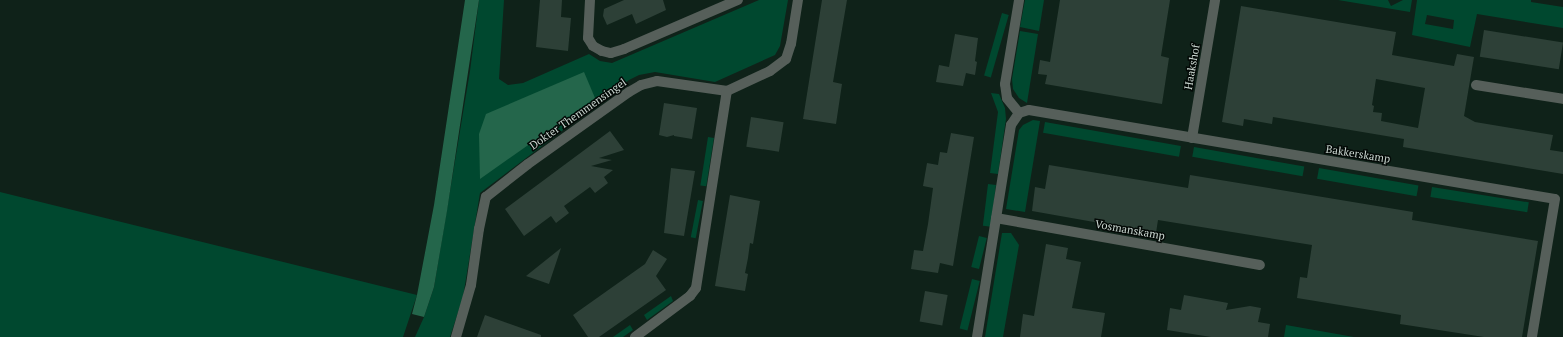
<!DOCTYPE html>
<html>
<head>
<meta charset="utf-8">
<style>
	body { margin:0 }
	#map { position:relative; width:1563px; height:337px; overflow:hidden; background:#0f2219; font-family:"PT Serif",serif }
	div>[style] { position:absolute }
	.green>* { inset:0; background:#00482f; transform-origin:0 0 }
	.water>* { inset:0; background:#24664b }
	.building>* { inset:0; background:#2d4037; transform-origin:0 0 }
	.minor>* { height:10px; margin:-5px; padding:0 5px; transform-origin:5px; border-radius:5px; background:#565f5a }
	span { translate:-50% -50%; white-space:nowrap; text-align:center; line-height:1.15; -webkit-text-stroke:3px #030906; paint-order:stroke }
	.street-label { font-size:11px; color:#cad6d0 }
</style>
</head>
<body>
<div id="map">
	<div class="green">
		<i style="clip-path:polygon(479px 0,504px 0,499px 79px,508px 85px,523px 83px,589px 54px,600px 61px,612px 63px,759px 0,788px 0,780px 46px,775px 55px,715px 82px,655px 72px,639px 75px,629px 80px,480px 193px,463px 297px,450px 337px,415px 337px,424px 317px,434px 287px,470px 71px)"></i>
		<i style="clip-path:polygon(1025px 0,1044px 0,1039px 31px,1020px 27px)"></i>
		<i style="clip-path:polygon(1338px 0,1388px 0,1391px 6px,1403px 0,1412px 0,1410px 12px)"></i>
		<i style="clip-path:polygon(evenodd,1417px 0,1531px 0,1531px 2px,1563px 7px,1563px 28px,1477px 14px,1470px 47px,1412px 35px,1417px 0,1427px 15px,1454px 20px,1453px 29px,1425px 24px,1427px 15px)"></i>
		<i style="left:1002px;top:13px;width:7px;height:65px;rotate:16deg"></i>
		<i style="clip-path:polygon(1020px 31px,1038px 34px,1027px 103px,1019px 98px,1013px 89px,1012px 79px)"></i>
		<i style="clip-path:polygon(991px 93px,999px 94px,1005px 108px,1006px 119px,998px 174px,990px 173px,998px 112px)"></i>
		<i style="clip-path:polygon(1033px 120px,1040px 121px,1025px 212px,1006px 209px,1019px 130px,1023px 125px)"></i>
		<i style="left:1045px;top:122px;width:138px;height:11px;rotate:10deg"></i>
		<i style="left:708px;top:137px;width:6px;height:49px;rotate:9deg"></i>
		<i style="left:1194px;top:147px;width:112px;height:10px;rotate:10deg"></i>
		<i style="left:1319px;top:168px;width:101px;height:11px;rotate:10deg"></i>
		<i style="left:988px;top:184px;width:8px;height:42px;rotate:7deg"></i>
		<i style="left:1432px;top:187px;width:98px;height:10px;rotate:9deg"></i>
		<i style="clip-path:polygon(0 192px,417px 295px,403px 337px,0 337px)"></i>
		<i style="left:698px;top:200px;width:5px;height:38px;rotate:11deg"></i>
		<i style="clip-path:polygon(1002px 233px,1011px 233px,1019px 245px,1003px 337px,985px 337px)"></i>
		<i style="left:979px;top:236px;width:8px;height:32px;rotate:14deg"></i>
		<i style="left:972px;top:279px;width:8px;height:51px;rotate:14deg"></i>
		<i style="clip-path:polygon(671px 296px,673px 301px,647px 320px,644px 315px)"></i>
		<i style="clip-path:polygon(630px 325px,633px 330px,623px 337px,613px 337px)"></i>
		<i style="clip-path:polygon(1286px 325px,1354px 337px,1284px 337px)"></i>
	</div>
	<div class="water">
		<i style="clip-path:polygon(465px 0,479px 0,447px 211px,434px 287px,424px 317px,412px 314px,417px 295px,434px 205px)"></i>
		<i style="clip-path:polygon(584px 72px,595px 98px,480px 179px,479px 134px,486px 114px)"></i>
	</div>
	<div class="building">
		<i style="clip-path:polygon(540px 0,562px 0,561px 17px,571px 18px,568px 51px,536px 47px)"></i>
		<i style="clip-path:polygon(624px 0,663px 0,666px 10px,636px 24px,632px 14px,607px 25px,603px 16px,604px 9px)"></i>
		<i style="clip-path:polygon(822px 0,847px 0,833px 82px,842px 84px,836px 124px,803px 119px)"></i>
		<i style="clip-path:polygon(1060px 0,1170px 0,1161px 56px,1169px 58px,1162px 104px,1045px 84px,1047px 75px,1038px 74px,1040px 60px,1050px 62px)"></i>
		<i style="clip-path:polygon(evenodd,1241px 6px,1396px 32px,1392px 55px,1454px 66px,1457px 54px,1474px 57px,1464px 116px,1475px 122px,1553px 135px,1550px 150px,1563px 152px,1563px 174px,1403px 147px,1404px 139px,1273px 117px,1272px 124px,1244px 119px,1243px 126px,1222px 122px,1241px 6px,1376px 79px,1425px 88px,1418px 128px,1381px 121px,1382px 113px,1373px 112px,1374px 106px,1372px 105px,1376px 79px)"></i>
		<i style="left:1484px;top:30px;width:80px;height:27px;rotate:9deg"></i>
		<i style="clip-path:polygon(955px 34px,978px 38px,975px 61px,977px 62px,975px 75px,966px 73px,963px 86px,936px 82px,939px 65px,949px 67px)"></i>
		<i style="clip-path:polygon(664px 103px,697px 108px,692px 139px,674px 136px,674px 135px,667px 137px,659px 135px)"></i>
		<i style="left:751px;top:117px;width:33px;height:30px;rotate:9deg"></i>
		<i style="clip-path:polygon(610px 131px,624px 150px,599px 158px,612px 160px,591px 166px,613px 170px,604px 177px,608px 183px,595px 193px,590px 187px,564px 206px,569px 213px,556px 223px,551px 216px,524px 236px,505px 209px)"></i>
		<i style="clip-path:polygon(951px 133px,974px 137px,953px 266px,940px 263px,938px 273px,911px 269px,914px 250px,923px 251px,928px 224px,933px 188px,923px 186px,927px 163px,938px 165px,940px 152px,947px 153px)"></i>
		<i style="clip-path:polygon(1049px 165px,1188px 188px,1190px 175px,1413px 212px,1412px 220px,1538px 241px,1522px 337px,1484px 337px,1400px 324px,1401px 315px,1297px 298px,1300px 277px,1307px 278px,1312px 245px,1158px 220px,1156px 233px,1032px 211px,1035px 187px,1045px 189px)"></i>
		<i style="clip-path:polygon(671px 168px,695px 171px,684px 236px,664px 233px)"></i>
		<i style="clip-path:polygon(730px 195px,760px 201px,753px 244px,750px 243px,748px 258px,745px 273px,748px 274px,745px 291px,715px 286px)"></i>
		<i style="clip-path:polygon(1046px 244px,1068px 248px,1066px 259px,1081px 262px,1072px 308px,1105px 313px,1101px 337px,1020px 337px,1023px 314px,1034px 316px)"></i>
		<i style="clip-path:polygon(561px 248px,549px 284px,526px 276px)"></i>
		<i style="clip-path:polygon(653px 250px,667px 259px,656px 276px,666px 290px,599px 337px,588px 337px,573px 315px,645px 264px)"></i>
		<i style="left:925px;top:291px;width:23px;height:31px;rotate:10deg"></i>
		<i style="clip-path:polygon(1184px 295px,1228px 303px,1226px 310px,1250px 306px,1261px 308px,1258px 322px,1270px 324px,1268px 337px,1211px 337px,1167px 330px,1170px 308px,1181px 310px)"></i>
		<i style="clip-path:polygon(485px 315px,541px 335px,541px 337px,477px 337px)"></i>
	</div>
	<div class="minor">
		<i style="left:590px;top:0;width:38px;rotate:93deg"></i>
		<i style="left:588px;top:38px;width:9px;rotate:58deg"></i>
		<i style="left:593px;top:46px;width:10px;rotate:29deg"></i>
		<i style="left:602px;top:51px;width:9px;rotate:13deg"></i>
		<i style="left:611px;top:53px;width:14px;rotate:-17deg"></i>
		<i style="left:624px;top:49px;width:124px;rotate:-23.3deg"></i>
		<i style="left:1476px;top:85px;width:88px;rotate:9.1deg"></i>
		<i style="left:727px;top:91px;width:47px;rotate:-24.9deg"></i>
		<i style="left:770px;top:71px;width:20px;rotate:-37deg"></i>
		<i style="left:786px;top:59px;width:16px;rotate:-72deg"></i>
		<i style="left:791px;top:44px;width:45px;rotate:-81deg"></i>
		<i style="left:1019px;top:113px;width:10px;rotate:-17deg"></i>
		<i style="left:1029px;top:110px;width:533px;rotate:9.6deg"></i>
		<i style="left:1555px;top:199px;width:140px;rotate:99.5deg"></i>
		<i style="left:1192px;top:138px;width:140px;rotate:-80.5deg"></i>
		<i style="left:996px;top:218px;width:268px;rotate:10.1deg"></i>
		<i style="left:456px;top:337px;width:54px;rotate:-73.9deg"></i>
		<i style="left:471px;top:285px;width:57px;rotate:-81.9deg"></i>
		<i style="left:479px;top:229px;width:33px;rotate:-78deg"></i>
		<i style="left:486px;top:197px;width:53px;rotate:-38.2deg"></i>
		<i style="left:528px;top:164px;width:124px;rotate:-35.5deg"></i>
		<i style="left:629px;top:92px;width:14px;rotate:-30deg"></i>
		<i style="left:641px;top:85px;width:16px;rotate:-14deg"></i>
		<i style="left:657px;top:81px;width:71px;rotate:8.1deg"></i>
		<i style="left:635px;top:337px;width:69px;rotate:-36.7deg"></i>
		<i style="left:690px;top:296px;width:10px;rotate:-53deg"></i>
		<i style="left:696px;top:288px;width:199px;rotate:-81.1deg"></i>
		<i style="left:977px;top:337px;width:215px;rotate:-80.9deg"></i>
		<i style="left:1011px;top:125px;width:14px;rotate:-56deg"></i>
		<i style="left:1019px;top:113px;width:19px;rotate:-129deg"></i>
		<i style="left:1007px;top:98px;width:14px;rotate:-98deg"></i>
		<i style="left:1005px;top:84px;width:85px;rotate:-80.5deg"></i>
	</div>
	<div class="street-label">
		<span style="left:1192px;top:67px;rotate:-80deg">Haakshof</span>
		<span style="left:578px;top:114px;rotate:-35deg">Dokter Themmensingel</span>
		<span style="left:1358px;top:154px;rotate:9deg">Bakkerskamp</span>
		<span style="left:1130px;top:230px;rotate:10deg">Vosmanskamp</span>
	</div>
</div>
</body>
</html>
